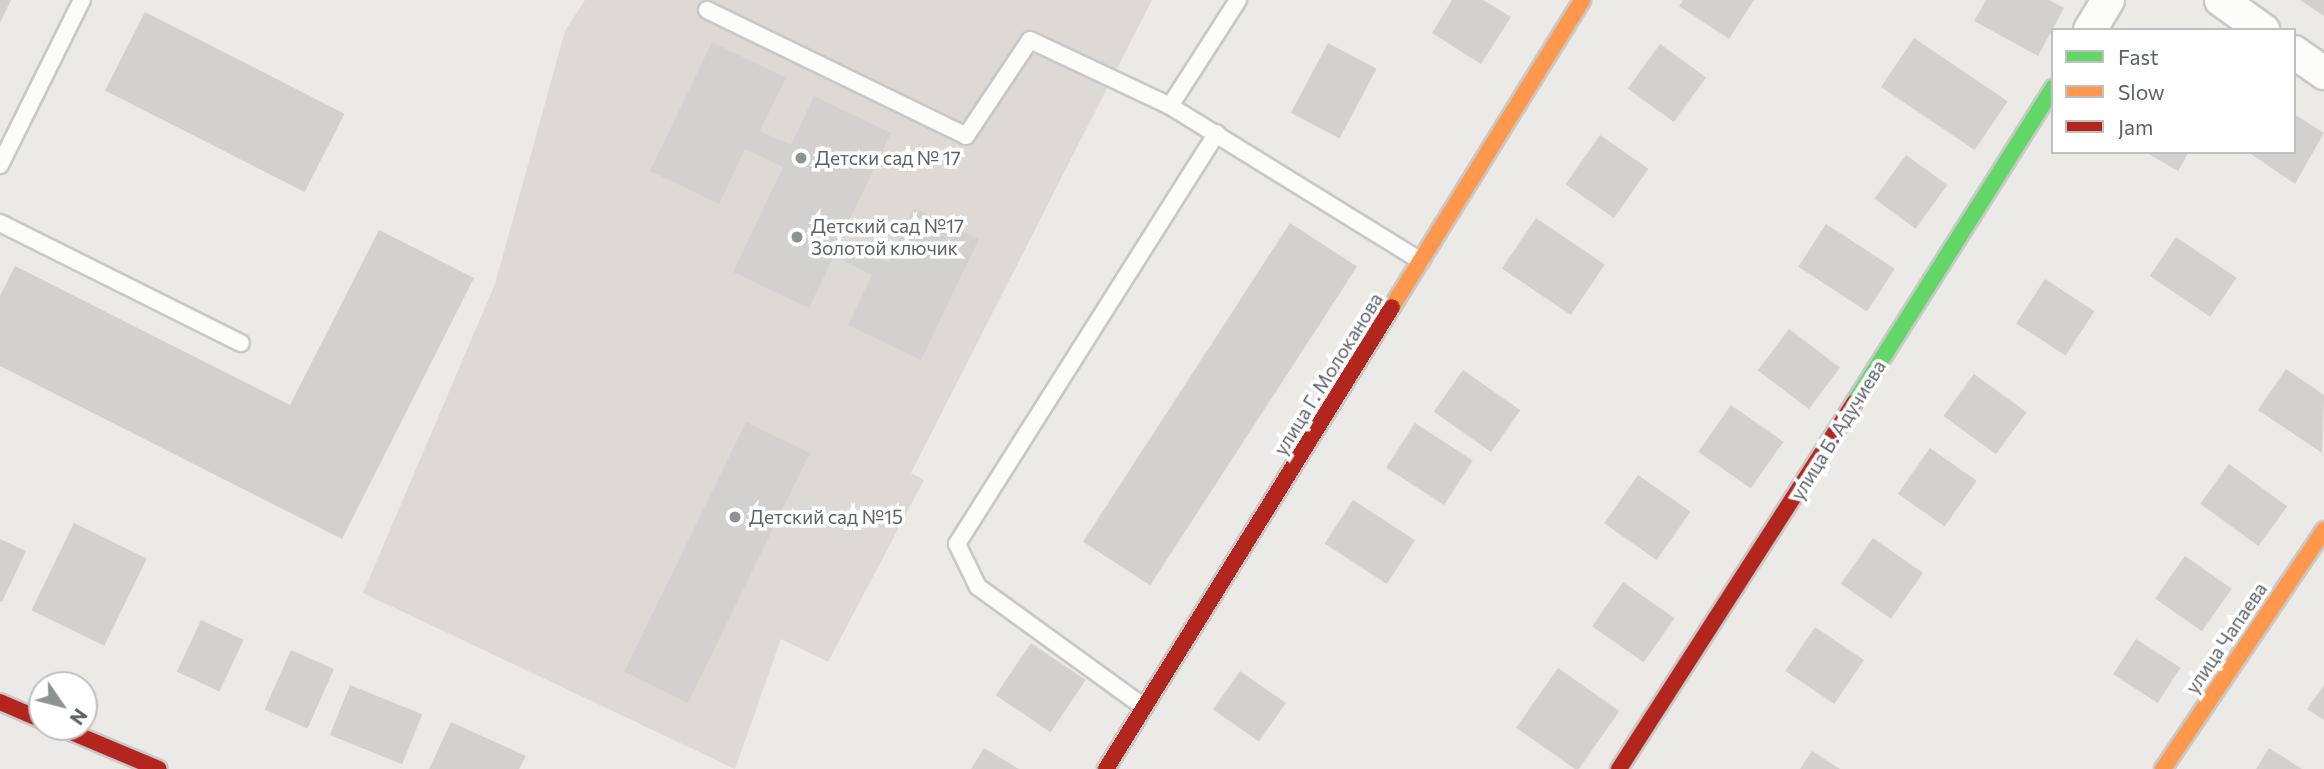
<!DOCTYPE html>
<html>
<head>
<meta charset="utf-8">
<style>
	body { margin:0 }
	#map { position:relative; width:2324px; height:769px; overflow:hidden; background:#eceae7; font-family:Commissioner,sans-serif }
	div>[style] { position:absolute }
	.education>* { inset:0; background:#dddad5 }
	.building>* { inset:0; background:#d3d1d0; transform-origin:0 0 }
	.roads { filter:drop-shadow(2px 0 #c8c8c8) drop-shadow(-2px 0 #c8c8c8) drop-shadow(0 2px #c8c8c8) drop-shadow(0 -2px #c8c8c8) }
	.lane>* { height:16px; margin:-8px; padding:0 8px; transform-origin:8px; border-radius:8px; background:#fcfcfb }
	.street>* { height:32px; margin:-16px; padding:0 16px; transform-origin:16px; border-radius:16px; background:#fcfcfb }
	.fast>* { height:16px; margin:-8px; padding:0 8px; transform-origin:8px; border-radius:8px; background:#63d668 }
	.slow>* { height:16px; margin:-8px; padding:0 8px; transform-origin:8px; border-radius:8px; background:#ff974d }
	.jam>* { height:16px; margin:-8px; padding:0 8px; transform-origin:8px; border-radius:8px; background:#b3261e }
	.dots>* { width:19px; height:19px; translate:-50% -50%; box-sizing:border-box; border:4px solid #fff; border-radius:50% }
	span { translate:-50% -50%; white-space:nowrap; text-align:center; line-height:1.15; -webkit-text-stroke:7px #fff; paint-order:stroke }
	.poi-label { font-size:19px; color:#5c6266 }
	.left { translate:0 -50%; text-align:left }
	.street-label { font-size:19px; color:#5c6266 }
	.legend { position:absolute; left:2051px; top:28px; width:245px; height:126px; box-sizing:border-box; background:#fff; border:2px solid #bec0c2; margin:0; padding:9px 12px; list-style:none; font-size:21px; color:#5c6266 }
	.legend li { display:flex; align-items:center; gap:14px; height:35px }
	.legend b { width:35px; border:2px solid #bec0c2 }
	.north { position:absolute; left:28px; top:671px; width:70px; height:70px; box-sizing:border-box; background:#fff; border:2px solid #bec0c2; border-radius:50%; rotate:125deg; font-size:19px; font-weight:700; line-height:28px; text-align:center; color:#5c6266 }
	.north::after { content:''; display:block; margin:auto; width:24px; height:32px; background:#8e9293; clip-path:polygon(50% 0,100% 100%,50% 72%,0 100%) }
</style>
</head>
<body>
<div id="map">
	<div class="education">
		<i style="clip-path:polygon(585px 0,1152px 0,911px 473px,924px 480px,828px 662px,781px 639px,735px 769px,363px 593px,495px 284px,565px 31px)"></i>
	</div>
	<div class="building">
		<i style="clip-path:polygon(0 0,11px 0,0 23px)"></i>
		<i style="clip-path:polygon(1452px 0,1483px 0,1511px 17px,1481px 64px,1432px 33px)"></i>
		<i style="clip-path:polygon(1683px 0,1754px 0,1729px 39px,1679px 6px)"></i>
		<i style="clip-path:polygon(1986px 0,2049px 0,2064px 8px,2038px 56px,1974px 21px)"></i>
		<i style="clip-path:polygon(2300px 0,2324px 0,2324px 16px)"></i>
		<i style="left:145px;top:12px;width:224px;height:88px;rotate:27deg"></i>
		<i style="left:1914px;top:38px;width:113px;height:59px;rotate:34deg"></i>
		<i style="clip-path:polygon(712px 42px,786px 78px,760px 131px,791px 145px,814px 96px,891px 133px,840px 240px,888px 262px,914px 208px,979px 239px,921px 360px,848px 325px,872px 275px,834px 256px,809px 308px,733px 272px,783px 167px,745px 149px,719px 204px,650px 171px)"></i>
		<i style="left:1328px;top:43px;width:55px;height:79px;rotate:28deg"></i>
		<i style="left:1660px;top:44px;width:57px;height:55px;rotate:36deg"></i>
		<i style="clip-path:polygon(2294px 114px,2324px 133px,2295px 184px,2248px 152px,2294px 152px)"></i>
		<i style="left:1600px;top:135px;width:59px;height:60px;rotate:35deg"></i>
		<i style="clip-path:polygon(2145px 152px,2189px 152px,2178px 171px)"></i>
		<i style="left:1906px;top:155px;width:51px;height:54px;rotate:36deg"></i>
		<i style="left:1536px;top:218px;width:83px;height:61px;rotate:34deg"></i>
		<i style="left:1290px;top:223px;width:80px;height:380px;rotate:33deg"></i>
		<i style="left:1826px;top:224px;width:82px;height:51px;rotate:33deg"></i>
		<i style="clip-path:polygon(379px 230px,474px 278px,342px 539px,0 366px,0 296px,15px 266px,290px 405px)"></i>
		<i style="left:2176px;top:237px;width:73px;height:47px;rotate:34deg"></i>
		<i style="left:2045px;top:279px;width:59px;height:53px;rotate:33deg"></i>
		<i style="left:1789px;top:329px;width:64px;height:52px;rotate:37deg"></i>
		<i style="clip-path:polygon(2286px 369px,2324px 395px,2322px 453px,2258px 410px)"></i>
		<i style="left:1463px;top:370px;width:70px;height:51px;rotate:35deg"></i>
		<i style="left:1974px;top:374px;width:65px;height:52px;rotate:36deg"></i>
		<i style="left:1731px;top:405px;width:64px;height:57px;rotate:35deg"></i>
		<i style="left:746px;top:422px;width:71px;height:278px;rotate:26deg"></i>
		<i style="left:1415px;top:423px;width:69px;height:53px;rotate:33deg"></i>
		<i style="left:1930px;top:448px;width:57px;height:56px;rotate:35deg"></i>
		<i style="left:2229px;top:464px;width:72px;height:49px;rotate:36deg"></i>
		<i style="left:1638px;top:475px;width:64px;height:59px;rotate:35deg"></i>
		<i style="left:1353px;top:500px;width:74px;height:52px;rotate:33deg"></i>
		<i style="left:74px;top:523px;width:81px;height:97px;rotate:26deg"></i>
		<i style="left:1873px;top:538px;width:61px;height:56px;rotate:35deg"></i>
		<i style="clip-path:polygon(0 539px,26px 551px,2px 602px,0 601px)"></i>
		<i style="left:2185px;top:556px;width:57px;height:52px;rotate:35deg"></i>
		<i style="left:1623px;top:582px;width:63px;height:54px;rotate:35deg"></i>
		<i style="left:201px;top:620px;width:47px;height:57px;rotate:25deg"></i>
		<i style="left:1815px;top:627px;width:59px;height:53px;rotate:34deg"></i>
		<i style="left:2136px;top:639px;width:53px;height:42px;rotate:33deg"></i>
		<i style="left:1031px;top:643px;width:66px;height:63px;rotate:34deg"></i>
		<i style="left:291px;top:650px;width:47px;height:65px;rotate:24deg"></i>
		<i style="left:1558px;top:668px;width:75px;height:73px;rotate:35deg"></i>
		<i style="left:1240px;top:671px;width:56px;height:47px;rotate:35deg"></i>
		<i style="left:350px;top:685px;width:78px;height:54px;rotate:22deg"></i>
		<i style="clip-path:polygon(2324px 685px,2324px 720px,2307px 709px)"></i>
		<i style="clip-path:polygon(451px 722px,526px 756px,519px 769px,429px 769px)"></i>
		<i style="clip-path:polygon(984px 748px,1019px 769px,971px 769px)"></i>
		<i style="clip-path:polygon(2269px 748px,2302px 769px,2256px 769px)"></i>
		<i style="clip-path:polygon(1812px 751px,1840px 769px,1800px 769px)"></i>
	</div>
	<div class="roads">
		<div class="lane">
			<i style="left:707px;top:10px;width:288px;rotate:25.9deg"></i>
			<i style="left:966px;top:136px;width:115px;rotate:-56.3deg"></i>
			<i style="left:1030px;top:40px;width:155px;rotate:25.2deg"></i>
			<i style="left:1170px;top:106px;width:295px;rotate:31.7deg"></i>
			<i style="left:1170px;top:106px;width:126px;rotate:-57.3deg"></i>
			<i style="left:0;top:165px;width:184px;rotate:-63.6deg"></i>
			<i style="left:0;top:223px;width:269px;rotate:26.5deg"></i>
			<i style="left:1144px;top:707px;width:205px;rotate:-144.1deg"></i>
			<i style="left:978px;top:587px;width:48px;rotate:-116deg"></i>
			<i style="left:957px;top:544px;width:486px;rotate:-57.7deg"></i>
		</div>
		<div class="street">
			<i style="left:2221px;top:0;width:52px;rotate:35.5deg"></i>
			<i style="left:2090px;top:30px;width:35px;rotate:-59deg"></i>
			<i style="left:2294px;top:52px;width:37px;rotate:35deg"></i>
		</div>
		<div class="fast">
			<i style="left:1854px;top:403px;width:373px;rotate:-57.7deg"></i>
		</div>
		<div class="slow">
			<i style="left:1392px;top:307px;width:361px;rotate:-58.2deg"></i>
			<i style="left:2163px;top:769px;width:288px;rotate:-56deg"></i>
		</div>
		<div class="jam">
			<i style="left:0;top:702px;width:46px;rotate:23.2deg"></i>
			<i style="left:59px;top:727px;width:108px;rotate:22.8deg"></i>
			<i style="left:1106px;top:769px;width:543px;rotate:-58.24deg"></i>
			<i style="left:1619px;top:769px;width:435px;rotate:-57.3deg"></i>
		</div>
	</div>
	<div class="dots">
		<i style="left:801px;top:158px;background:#8e9293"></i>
		<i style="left:797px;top:237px;background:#8e9293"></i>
		<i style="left:735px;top:517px;background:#8e9293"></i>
	</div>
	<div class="poi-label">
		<span class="left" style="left:815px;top:158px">Детски сад № 17</span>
		<span class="left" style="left:811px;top:237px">Детский сад №17<br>Золотой ключик</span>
		<span class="left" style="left:749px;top:517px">Детский сад №15</span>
	</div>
	<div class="street-label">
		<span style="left:1328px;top:374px;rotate:-58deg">улица Г. Молоканова</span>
		<span style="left:1838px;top:430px;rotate:-58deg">улица Б. Адучиева</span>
		<span style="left:2226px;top:638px;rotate:-56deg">улица Чапаева</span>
	</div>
	<ul class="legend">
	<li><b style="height:9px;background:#63d668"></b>Fast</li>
	<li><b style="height:9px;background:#ff974d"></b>Slow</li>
	<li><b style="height:9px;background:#b3261e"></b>Jam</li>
	</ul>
	<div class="north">N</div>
</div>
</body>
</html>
